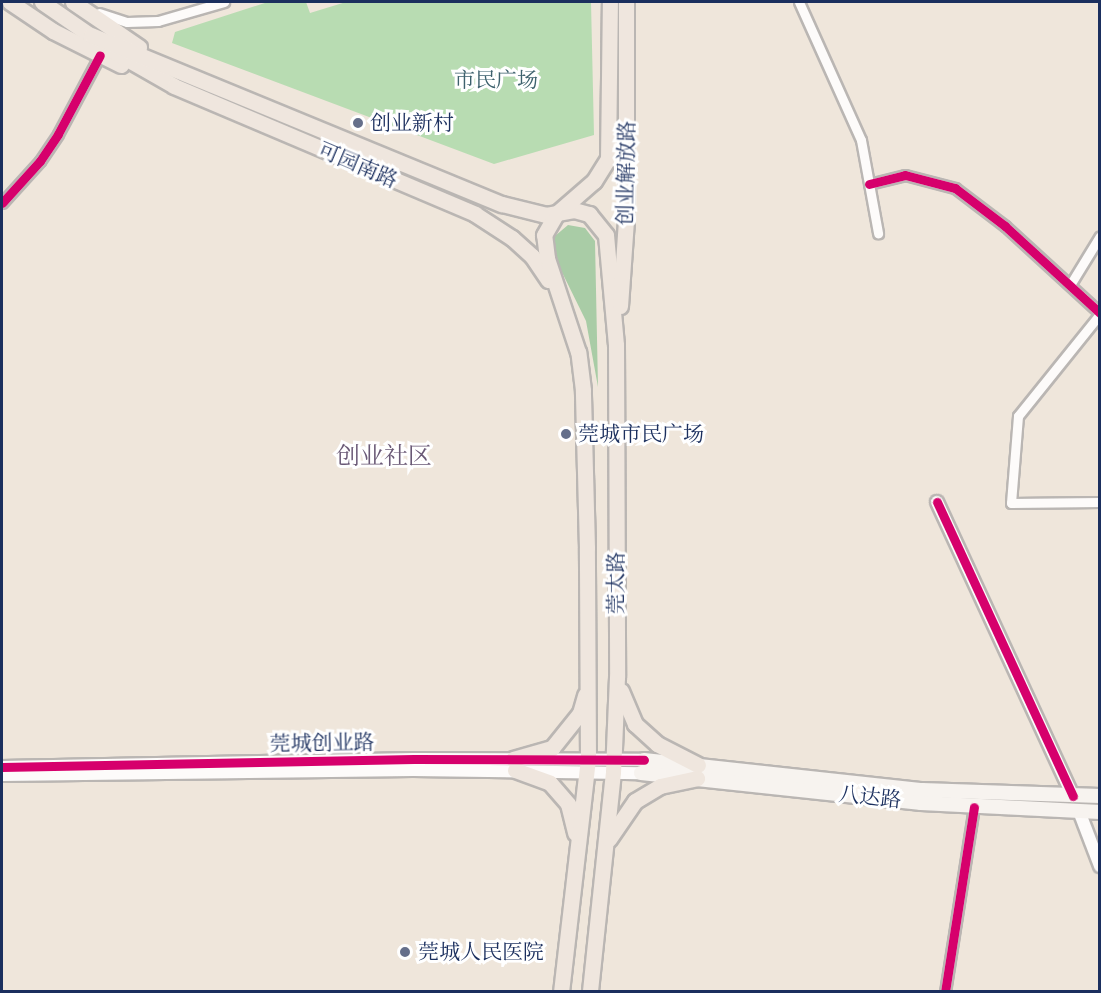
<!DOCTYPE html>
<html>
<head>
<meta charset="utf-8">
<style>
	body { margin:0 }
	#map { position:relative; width:1101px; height:993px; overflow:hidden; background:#efe6db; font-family:"Gentium Book Plus","Noto Serif SC",serif }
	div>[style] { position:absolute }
	.green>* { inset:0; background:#b8dcb2 }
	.forest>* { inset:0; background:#a9cca6 }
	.roads { filter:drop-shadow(2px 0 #bab6b3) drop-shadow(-2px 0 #bab6b3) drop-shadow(0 2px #bab6b3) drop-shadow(0 -2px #bab6b3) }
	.minor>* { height:9px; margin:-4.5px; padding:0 4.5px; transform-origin:4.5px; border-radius:4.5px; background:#fdfbfa }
	.tertiary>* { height:12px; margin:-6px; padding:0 6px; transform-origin:6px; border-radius:6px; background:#fdfbfa }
	.secondary>* { height:14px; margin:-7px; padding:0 7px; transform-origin:7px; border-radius:7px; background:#f7f3ef }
	.primary>* { height:15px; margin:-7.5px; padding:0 7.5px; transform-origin:7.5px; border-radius:7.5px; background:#efe6de }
	.cycleway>* { height:9px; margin:-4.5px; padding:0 4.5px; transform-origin:4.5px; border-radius:4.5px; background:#d6006c }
	.dots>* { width:16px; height:16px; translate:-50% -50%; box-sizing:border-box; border:3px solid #fff; border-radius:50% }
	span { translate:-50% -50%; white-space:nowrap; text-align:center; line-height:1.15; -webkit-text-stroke:6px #fff; paint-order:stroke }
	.park-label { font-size:21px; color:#3d616d }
	.poi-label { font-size:21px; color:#1b2f5e }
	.left { translate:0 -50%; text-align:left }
	.street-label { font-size:21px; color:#1b2f5e }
	.quarter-label { font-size:24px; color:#6a5976 }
	.frame { position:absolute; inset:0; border:3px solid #1b2f5e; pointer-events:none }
</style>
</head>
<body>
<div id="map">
	<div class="green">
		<i style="clip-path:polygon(268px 2px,306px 2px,310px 13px,346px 2px,591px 2px,594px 135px,494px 164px,172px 43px,175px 32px)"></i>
	</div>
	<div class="forest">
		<i style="clip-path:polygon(568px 225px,585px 228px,595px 241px,598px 387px,586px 321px,552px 252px,555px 236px)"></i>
	</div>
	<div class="roads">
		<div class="minor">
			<i style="left:799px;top:2px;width:151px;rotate:65.8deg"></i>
			<i style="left:861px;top:140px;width:95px;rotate:79.6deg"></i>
			<i style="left:99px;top:13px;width:29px;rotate:18deg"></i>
			<i style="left:127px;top:22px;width:31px;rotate:-2deg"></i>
			<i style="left:158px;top:21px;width:69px;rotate:-16.1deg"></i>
			<i style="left:869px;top:184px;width:37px;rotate:-14deg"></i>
			<i style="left:905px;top:175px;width:52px;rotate:14.6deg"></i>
			<i style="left:955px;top:188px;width:63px;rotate:37.2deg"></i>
			<i style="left:1005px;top:226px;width:129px;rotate:42.5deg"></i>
			<i style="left:2px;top:203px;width:57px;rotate:-47.9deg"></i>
			<i style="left:40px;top:161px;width:32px;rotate:-56deg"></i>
			<i style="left:58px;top:134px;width:89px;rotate:-62deg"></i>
			<i style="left:1070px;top:285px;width:57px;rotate:-58.5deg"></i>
			<i style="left:1100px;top:314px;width:131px;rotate:128.8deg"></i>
			<i style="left:1018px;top:416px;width:87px;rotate:94.6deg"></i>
			<i style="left:1011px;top:503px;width:89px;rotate:-0.6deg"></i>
			<i style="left:945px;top:992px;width:187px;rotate:-81.1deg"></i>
		</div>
		<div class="tertiary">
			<i style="left:937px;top:502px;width:324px;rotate:65.2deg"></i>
			<i style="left:2px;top:767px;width:412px;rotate:-1.1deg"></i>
			<i style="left:414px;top:759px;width:230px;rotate:0.2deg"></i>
			<i style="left:2px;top:775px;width:411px;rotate:-0.7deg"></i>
			<i style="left:413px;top:770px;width:228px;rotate:0.8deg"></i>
			<i style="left:1079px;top:811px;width:59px;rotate:69.1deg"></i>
		</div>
		<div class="secondary">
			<i style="left:644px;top:760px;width:280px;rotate:6.2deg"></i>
			<i style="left:922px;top:790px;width:178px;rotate:1.9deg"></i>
			<i style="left:641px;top:773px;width:282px;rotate:6.1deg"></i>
			<i style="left:921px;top:803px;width:179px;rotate:2.9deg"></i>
		</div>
		<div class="primary">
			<i style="left:10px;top:2px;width:52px;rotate:34deg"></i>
			<i style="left:53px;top:31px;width:76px;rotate:26.6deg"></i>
			<i style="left:42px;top:2px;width:86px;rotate:34.6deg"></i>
			<i style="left:113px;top:51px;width:70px;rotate:29.8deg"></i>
			<i style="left:174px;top:86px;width:327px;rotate:23deg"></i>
			<i style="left:475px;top:214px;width:44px;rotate:33deg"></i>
			<i style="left:512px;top:238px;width:27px;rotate:42deg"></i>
			<i style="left:532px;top:256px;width:29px;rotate:56deg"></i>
			<i style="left:73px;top:2px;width:80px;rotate:34.3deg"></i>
			<i style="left:91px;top:35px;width:444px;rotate:22.4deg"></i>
			<i style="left:502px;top:204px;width:45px;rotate:14deg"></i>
			<i style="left:546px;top:215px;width:28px;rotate:-10deg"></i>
			<i style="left:574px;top:210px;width:16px;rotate:15deg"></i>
			<i style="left:589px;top:214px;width:27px;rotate:51deg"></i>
			<i style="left:606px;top:235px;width:110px;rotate:84.8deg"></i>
			<i style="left:616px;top:345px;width:332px;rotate:89.8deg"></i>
			<i style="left:617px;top:677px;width:95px;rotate:92.4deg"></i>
			<i style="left:613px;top:772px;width:221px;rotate:96deg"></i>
			<i style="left:620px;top:306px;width:86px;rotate:-86deg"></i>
			<i style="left:626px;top:220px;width:218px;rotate:-90deg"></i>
			<i style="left:621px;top:691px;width:36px;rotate:67deg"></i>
			<i style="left:635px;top:724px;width:30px;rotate:42deg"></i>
			<i style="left:657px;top:744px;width:46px;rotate:27.1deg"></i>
			<i style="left:513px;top:759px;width:41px;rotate:-15.8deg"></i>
			<i style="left:552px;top:748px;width:45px;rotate:-51.3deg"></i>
			<i style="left:580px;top:713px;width:19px;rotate:-74deg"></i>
			<i style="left:515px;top:770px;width:37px;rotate:20deg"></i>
			<i style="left:550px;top:783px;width:28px;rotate:49deg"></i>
			<i style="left:568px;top:804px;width:30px;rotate:76deg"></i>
			<i style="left:609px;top:839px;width:46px;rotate:-55.6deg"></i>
			<i style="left:635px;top:801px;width:29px;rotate:-31deg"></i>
			<i style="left:660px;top:786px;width:38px;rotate:-12deg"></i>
			<i style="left:561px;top:992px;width:235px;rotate:-83.4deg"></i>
			<i style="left:588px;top:759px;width:211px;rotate:-90.3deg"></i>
			<i style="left:587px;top:548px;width:158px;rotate:-91.5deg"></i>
			<i style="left:583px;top:390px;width:38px;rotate:-97deg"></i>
			<i style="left:578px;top:352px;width:99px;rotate:-108.3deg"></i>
			<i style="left:547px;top:258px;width:23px;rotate:-97deg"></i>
			<i style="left:544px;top:235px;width:24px;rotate:-60deg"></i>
			<i style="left:556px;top:214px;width:50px;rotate:-41deg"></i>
			<i style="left:594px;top:181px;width:26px;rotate:-58deg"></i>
			<i style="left:608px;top:159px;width:157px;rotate:-89.3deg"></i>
		</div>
	</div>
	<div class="cycleway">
		<i style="left:869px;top:184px;width:37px;rotate:-14deg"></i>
		<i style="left:905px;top:175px;width:52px;rotate:14.6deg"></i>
		<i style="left:955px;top:188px;width:63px;rotate:37.2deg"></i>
		<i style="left:1005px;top:226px;width:129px;rotate:42.5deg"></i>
		<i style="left:2px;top:203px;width:57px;rotate:-47.9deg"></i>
		<i style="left:40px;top:161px;width:32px;rotate:-56deg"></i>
		<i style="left:58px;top:134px;width:89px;rotate:-62deg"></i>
		<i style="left:937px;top:502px;width:324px;rotate:65.2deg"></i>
		<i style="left:2px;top:767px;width:412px;rotate:-1.1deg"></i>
		<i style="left:414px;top:759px;width:230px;rotate:0.2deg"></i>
		<i style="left:945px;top:992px;width:187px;rotate:-81.1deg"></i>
	</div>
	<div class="dots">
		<i style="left:358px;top:123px;background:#656f8a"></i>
		<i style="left:566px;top:434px;background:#656f8a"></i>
		<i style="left:405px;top:952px;background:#656f8a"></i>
	</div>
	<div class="park-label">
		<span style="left:496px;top:80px">市民广场</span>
	</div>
	<div class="poi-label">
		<span class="left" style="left:370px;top:123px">创业新村</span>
		<span class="left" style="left:578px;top:434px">莞城市民广场</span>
		<span class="left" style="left:418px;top:952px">莞城人民医院</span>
	</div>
	<div class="street-label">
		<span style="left:358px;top:165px;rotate:23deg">可园南路</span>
		<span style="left:626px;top:173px;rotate:-89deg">创业解放路</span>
		<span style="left:616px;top:583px;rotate:-90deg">莞太路</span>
		<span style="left:322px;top:743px;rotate:-1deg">莞城创业路</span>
		<span style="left:870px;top:797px;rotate:6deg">八达路</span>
	</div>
	<div class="quarter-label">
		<span style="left:384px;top:456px">创业社区</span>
	</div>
	<div class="frame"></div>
</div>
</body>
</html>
